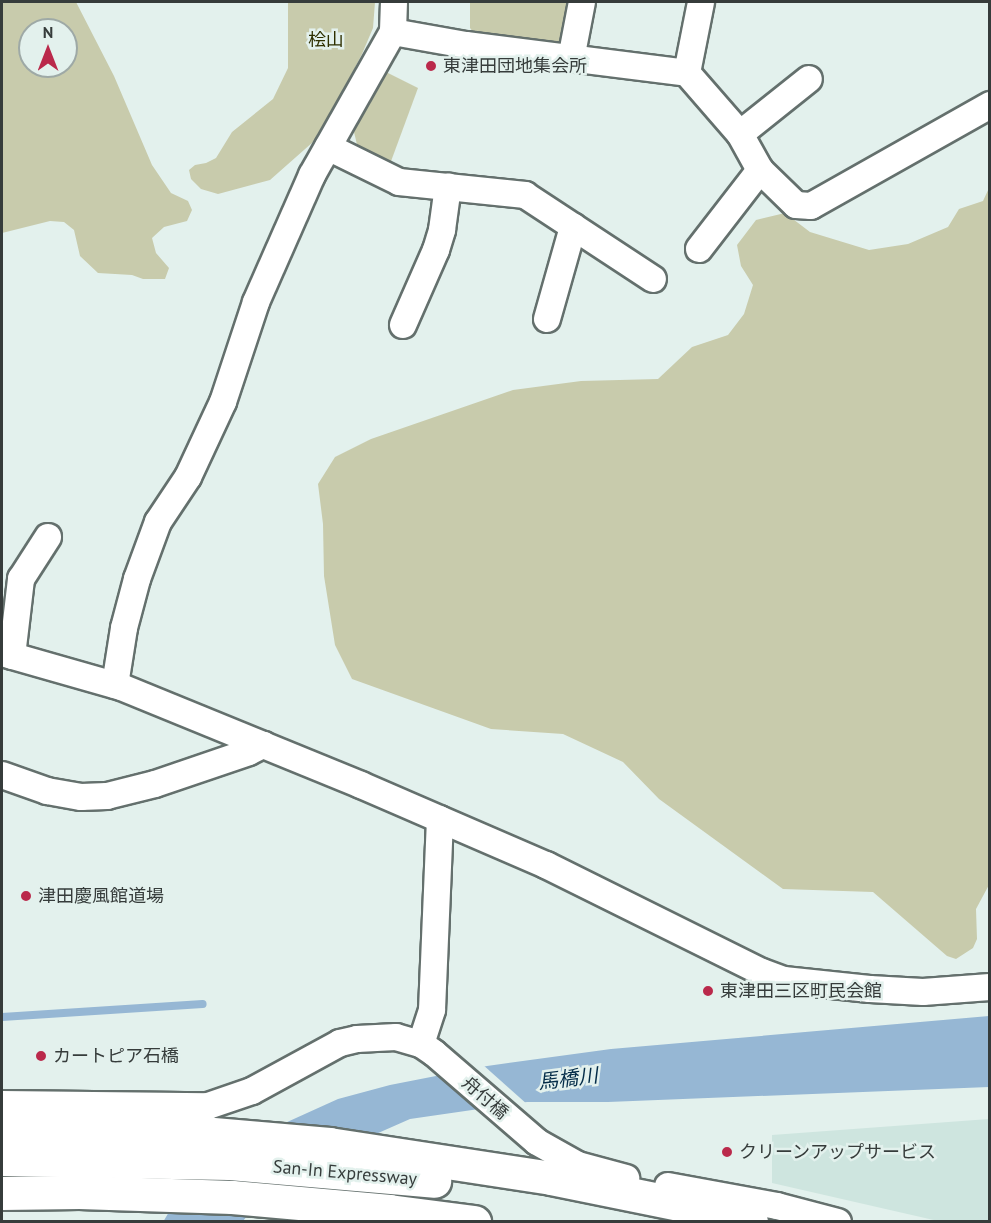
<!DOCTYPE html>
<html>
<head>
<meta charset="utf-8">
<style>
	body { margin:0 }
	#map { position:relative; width:991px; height:1223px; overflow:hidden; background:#e3f1ed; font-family:"PT Sans","Noto Sans JP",sans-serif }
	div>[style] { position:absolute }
	.built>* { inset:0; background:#cee5df }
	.green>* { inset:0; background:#c8cbac }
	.water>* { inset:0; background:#96b7d4 }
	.pier>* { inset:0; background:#e3f1ed }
	.stream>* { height:8px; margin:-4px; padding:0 4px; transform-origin:4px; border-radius:4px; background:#96b7d4 }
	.roads { filter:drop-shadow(2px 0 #64706d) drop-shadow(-2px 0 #64706d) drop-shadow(0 2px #64706d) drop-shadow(0 -2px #64706d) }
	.minor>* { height:26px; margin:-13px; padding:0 13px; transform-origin:13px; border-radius:13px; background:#fff }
	.highway>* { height:33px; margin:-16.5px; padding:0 16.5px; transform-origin:16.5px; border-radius:16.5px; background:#fff }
	.dots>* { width:16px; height:16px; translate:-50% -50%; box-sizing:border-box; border:3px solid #e3f1ed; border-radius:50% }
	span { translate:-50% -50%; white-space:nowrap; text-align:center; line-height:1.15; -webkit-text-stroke:5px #e3f1ed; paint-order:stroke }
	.park-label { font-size:18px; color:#2e3000 }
	.poi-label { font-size:18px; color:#363c3b }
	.left { translate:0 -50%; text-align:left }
	.street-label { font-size:18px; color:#363c3b }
	.water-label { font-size:20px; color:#032c48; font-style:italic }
	.frame { position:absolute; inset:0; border:3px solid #363c3b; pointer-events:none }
	.north { position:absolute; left:18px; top:18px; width:60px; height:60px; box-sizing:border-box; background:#e3f1ed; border:2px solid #9ea9a6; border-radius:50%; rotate:0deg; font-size:16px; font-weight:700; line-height:24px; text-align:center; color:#363c3b }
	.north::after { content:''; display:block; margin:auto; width:21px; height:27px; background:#ba294b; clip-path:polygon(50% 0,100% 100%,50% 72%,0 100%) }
</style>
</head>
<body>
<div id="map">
	<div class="built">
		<i style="clip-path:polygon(989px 1119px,989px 1221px,938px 1221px,772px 1183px,772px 1135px)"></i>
	</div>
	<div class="green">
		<i style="clip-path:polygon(evenodd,2px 2px,76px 2px,114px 76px,152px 165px,171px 193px,188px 201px,192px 210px,187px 221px,164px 227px,152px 238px,156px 253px,169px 268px,165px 279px,143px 279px,132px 275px,98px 273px,80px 256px,74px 230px,64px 222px,50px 221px,2px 233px,2px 2px,30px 30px,66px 30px,66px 66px,30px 66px,30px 30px)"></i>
		<i style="clip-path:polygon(288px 2px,375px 2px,373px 28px,362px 54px,328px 120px,313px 142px,270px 180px,218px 194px,201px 189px,191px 179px,189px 170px,195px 165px,206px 163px,216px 158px,232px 132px,273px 99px,288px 68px)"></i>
		<i style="clip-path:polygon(470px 2px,574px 2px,568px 36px,556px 45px,473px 32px,470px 28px)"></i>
		<i style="clip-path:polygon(384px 71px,418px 88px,390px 164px,359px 153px,354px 132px,364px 103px)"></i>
		<i style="clip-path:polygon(989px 188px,990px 883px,976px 909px,977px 939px,973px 948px,956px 959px,947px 956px,873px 892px,783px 889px,659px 799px,623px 762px,563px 734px,491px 729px,352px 679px,335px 645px,324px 576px,323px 524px,318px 484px,335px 457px,371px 439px,513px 390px,581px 381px,658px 379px,692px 347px,728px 335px,744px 314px,753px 285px,741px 266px,737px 245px,756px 220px,785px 213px,810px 232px,869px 250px,908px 244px,948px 227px,959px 209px,983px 201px)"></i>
	</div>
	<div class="water">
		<i style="clip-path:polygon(989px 1016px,989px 1087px,608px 1102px,527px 1102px,410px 1119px,326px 1156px,303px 1176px,259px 1201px,243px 1221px,163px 1222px,187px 1182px,221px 1152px,338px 1099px,390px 1085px,487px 1066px,611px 1049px)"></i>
	</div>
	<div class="pier">
		<i style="clip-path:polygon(482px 1064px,528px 1105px,481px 1112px,437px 1073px)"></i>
	</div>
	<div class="stream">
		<i style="left:2px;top:1017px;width:201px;rotate:-3.7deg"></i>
	</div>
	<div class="roads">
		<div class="minor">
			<i style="left:394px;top:2px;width:30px;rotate:92deg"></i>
			<i style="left:393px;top:32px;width:74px;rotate:10.1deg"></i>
			<i style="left:466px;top:45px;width:223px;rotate:7.2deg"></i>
			<i style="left:687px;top:73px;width:81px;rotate:49deg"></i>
			<i style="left:740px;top:134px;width:41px;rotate:60.9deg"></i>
			<i style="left:760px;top:170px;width:50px;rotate:44.2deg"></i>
			<i style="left:796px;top:205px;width:15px;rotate:4deg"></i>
			<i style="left:811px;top:206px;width:206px;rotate:-29.4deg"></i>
			<i style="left:571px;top:59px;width:58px;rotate:-79.1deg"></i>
			<i style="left:687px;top:73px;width:72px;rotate:-78.8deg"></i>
			<i style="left:740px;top:134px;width:88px;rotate:-38.6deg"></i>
			<i style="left:328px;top:147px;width:79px;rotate:26.2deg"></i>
			<i style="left:399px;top:182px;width:127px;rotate:5.9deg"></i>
			<i style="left:525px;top:195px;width:153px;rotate:33.3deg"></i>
			<i style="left:699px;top:249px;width:100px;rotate:-52.3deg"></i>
			<i style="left:547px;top:319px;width:96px;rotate:-74.2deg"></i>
			<i style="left:403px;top:325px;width:82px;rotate:-66.3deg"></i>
			<i style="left:436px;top:250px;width:21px;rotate:-73deg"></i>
			<i style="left:442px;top:230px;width:44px;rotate:-82.2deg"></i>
			<i style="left:2px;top:653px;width:124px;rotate:15.9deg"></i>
			<i style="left:121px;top:687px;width:259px;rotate:22.2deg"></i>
			<i style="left:361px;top:785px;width:202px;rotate:23.4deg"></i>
			<i style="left:546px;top:865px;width:241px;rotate:26.4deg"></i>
			<i style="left:762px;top:972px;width:23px;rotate:20deg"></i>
			<i style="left:784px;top:980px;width:86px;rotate:6deg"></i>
			<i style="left:870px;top:989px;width:53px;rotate:3.2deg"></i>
			<i style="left:923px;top:992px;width:67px;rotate:-4.3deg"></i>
			<i style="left:12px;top:656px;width:78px;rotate:-83.3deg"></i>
			<i style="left:21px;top:579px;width:50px;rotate:-57.3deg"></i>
			<i style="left:115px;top:685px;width:58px;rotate:-81deg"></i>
			<i style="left:124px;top:628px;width:51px;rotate:-75.1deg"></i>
			<i style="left:137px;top:579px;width:61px;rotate:-69.8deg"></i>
			<i style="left:158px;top:522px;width:54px;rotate:-56.3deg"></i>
			<i style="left:188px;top:477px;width:83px;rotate:-65deg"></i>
			<i style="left:223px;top:402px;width:105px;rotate:-71.7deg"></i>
			<i style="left:256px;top:302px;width:139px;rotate:-66.2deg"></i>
			<i style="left:312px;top:175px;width:164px;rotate:-60.5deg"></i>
			<i style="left:2px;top:775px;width:48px;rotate:19.6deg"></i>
			<i style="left:47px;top:791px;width:35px;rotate:10deg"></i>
			<i style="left:81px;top:797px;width:26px;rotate:-2deg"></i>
			<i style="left:107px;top:796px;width:49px;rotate:-14deg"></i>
			<i style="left:155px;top:784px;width:99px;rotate:-18.8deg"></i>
			<i style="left:249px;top:752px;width:16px;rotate:-27deg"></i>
			<i style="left:421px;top:1044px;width:36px;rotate:-72deg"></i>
			<i style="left:432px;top:1010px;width:191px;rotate:-87.6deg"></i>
			<i style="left:2px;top:1104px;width:206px;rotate:0.6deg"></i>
			<i style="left:208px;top:1106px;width:46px;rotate:-18.8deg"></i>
			<i style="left:252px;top:1091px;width:100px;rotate:-28.6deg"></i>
			<i style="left:340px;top:1043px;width:17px;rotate:-13deg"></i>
			<i style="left:357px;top:1039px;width:39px;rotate:-3deg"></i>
			<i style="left:396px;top:1037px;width:26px;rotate:16deg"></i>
			<i style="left:421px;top:1044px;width:16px;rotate:35deg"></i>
			<i style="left:434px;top:1053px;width:136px;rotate:40.8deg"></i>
			<i style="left:537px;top:1142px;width:47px;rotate:29.3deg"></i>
			<i style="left:578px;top:1165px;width:50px;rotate:15.2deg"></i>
			<i style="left:668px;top:1186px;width:111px;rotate:10.4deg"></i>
			<i style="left:777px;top:1206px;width:63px;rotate:14.7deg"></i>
		</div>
		<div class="highway">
			<i style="left:2px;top:1127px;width:165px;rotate:1deg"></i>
			<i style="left:167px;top:1130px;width:163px;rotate:4.9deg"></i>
			<i style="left:329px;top:1144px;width:225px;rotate:8.7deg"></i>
			<i style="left:551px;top:1178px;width:146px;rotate:11.5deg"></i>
			<i style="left:694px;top:1207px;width:59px;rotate:14.7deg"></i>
			<i style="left:2px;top:1159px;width:228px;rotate:1deg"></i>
			<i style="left:230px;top:1163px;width:205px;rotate:5deg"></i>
			<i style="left:2px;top:1193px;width:77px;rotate:-0.7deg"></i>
			<i style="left:79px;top:1192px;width:153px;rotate:1.9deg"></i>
			<i style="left:232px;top:1197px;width:158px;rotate:5.1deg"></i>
			<i style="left:389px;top:1211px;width:86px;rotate:7.4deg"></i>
		</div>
	</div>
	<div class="dots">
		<i style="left:431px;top:66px;background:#ba294b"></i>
		<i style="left:26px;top:896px;background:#ba294b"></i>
		<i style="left:708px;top:991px;background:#ba294b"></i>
		<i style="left:41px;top:1056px;background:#ba294b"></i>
		<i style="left:727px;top:1152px;background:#ba294b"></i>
	</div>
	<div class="park-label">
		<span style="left:326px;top:40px">桧山</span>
	</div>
	<div class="poi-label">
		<span class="left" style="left:443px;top:66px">東津田団地集会所</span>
		<span class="left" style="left:38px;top:896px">津田慶風館道場</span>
		<span class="left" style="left:720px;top:991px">東津田三区町民会館</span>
		<span class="left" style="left:53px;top:1056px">カートピア石橋</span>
		<span class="left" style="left:739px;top:1152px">クリーンアップサービス</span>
	</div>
	<div class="street-label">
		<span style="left:485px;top:1098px;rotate:41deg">舟付橋</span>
		<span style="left:345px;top:1173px;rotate:5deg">San-In Expressway</span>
	</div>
	<div class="water-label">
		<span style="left:568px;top:1079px;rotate:-7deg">馬橋川</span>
	</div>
	<div class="frame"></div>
	<div class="north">N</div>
</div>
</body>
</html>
